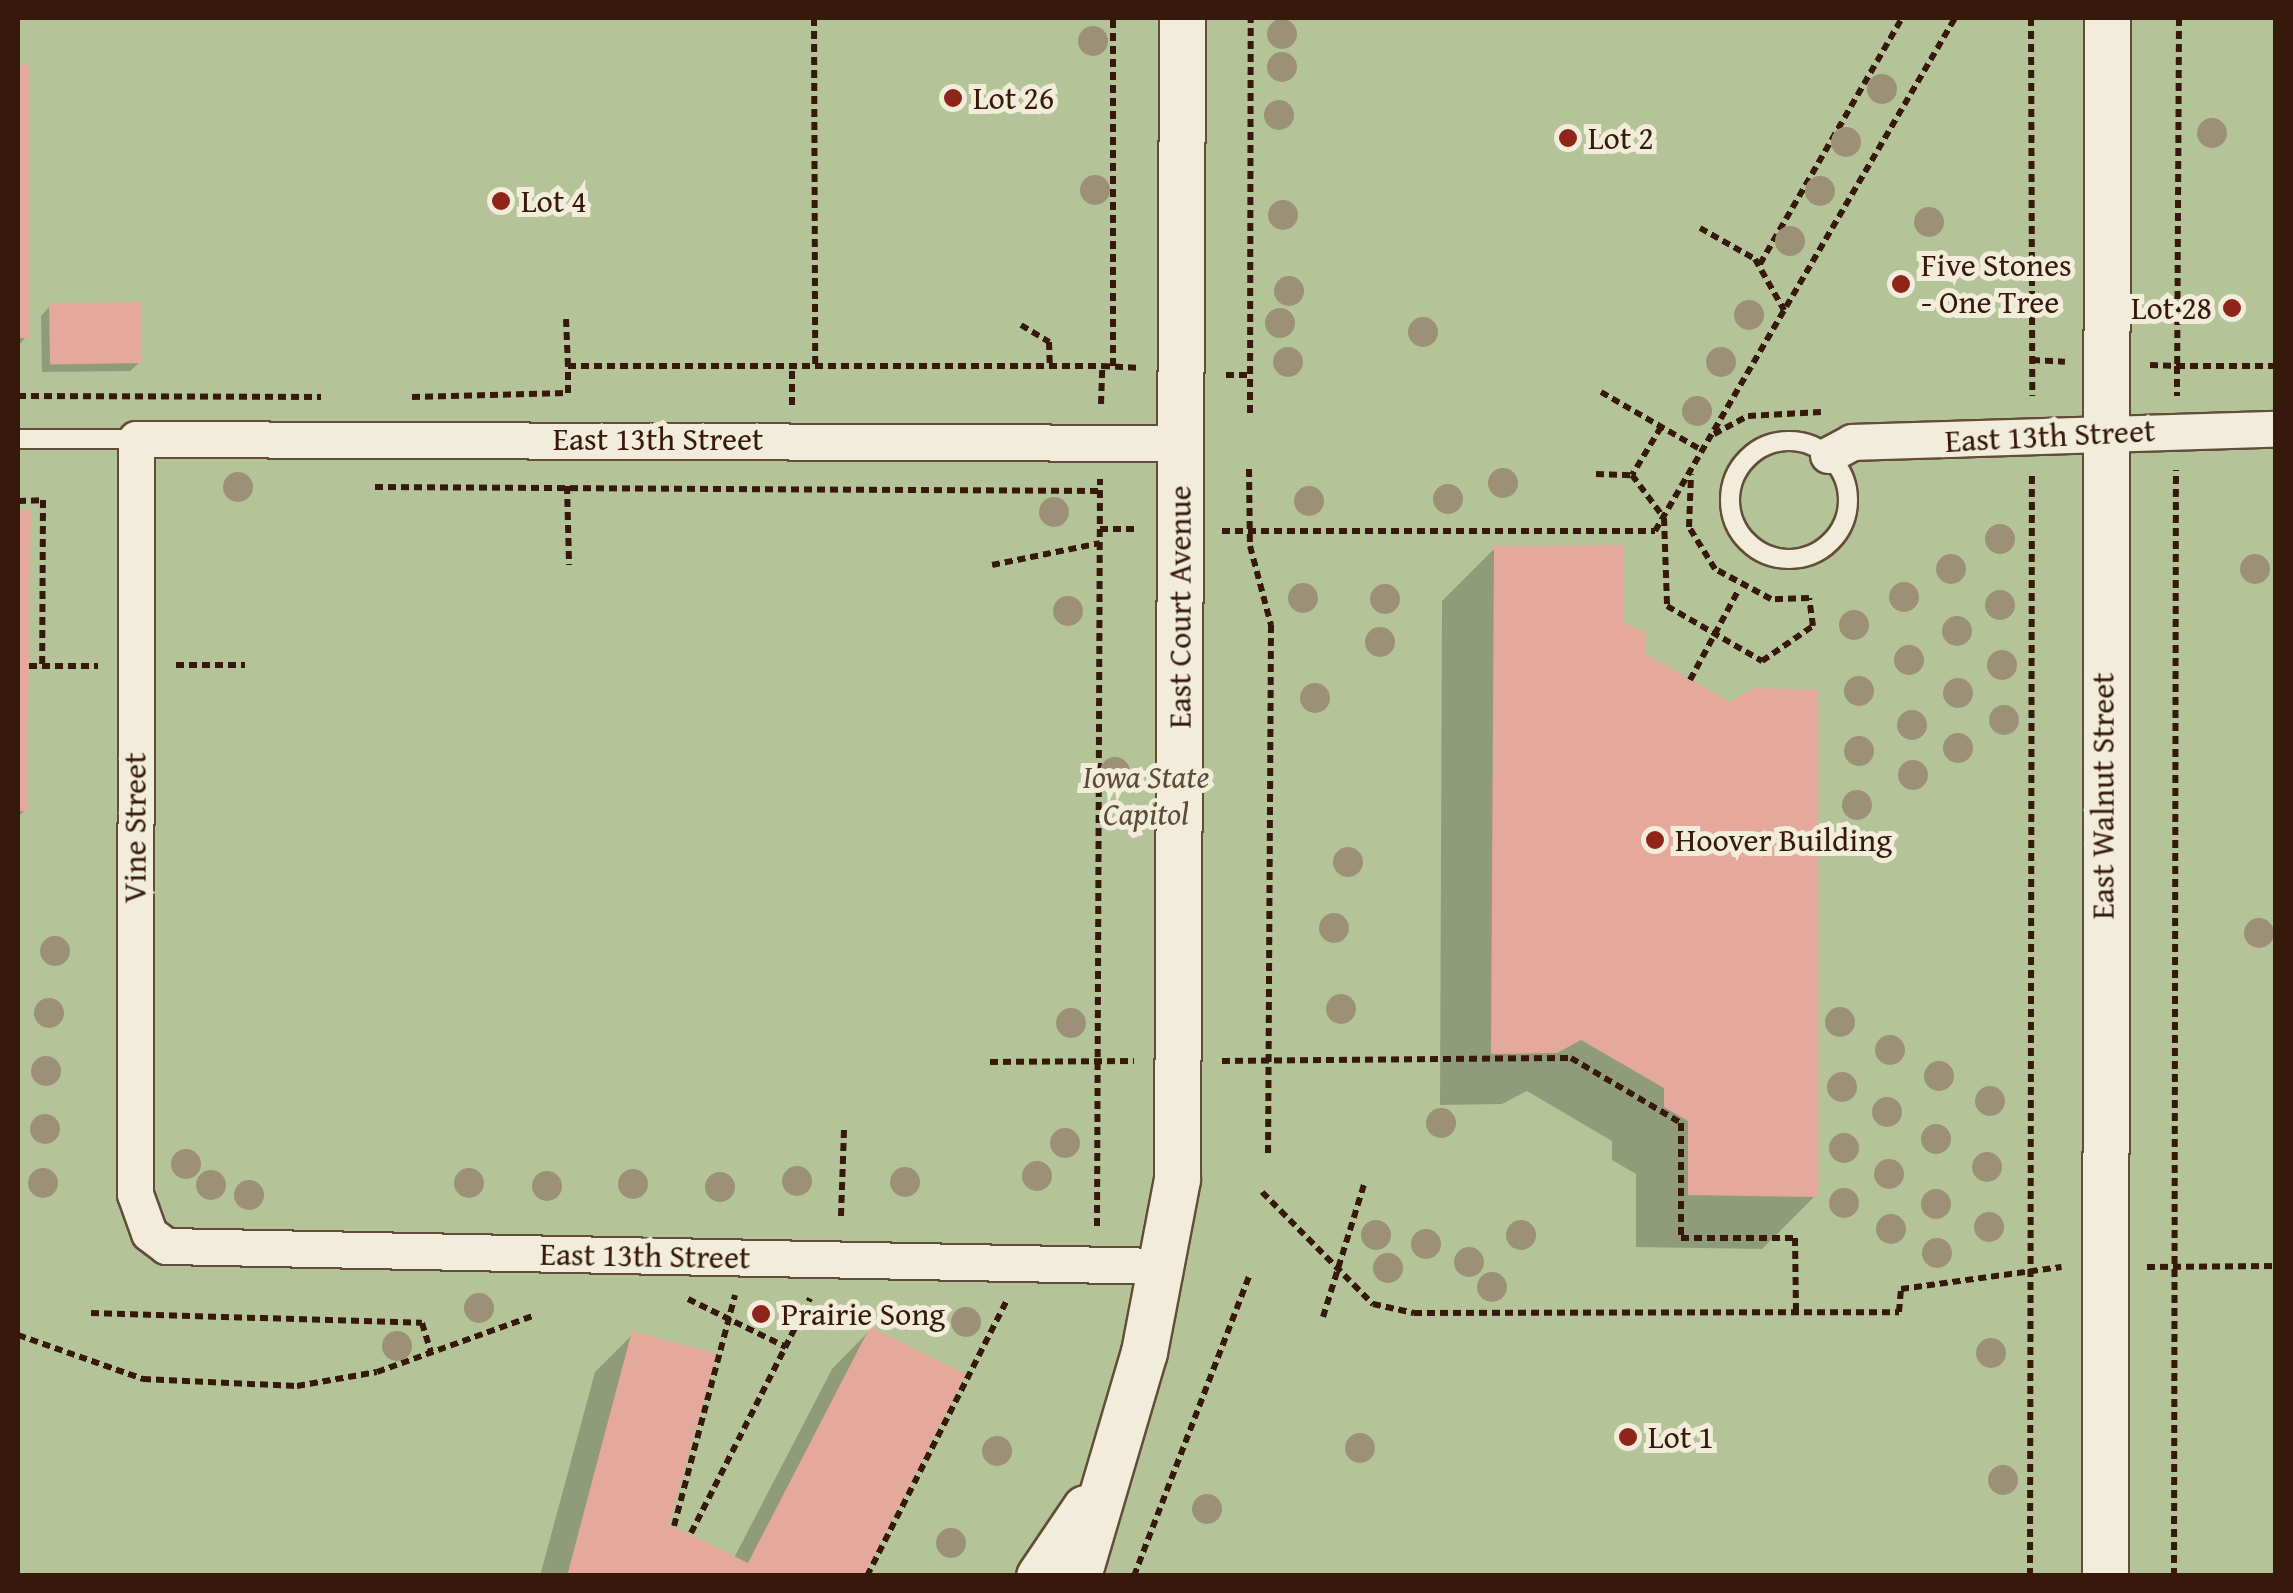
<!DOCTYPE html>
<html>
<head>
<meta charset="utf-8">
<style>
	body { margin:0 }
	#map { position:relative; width:2293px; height:1593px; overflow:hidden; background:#ebe3c7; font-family:"Gentium Book Plus",serif }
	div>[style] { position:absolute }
	.green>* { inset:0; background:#b4c498; transform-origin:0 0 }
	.shadow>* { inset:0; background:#0003 }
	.building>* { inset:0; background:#e4a99c; transform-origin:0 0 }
	.path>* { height:6px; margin-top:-3px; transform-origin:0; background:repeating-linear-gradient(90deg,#37190b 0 8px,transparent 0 13px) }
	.roads { filter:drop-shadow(2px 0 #644c3a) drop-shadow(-2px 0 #644c3a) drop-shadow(0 2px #644c3a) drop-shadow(0 -2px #644c3a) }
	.service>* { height:18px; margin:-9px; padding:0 9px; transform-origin:9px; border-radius:9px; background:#f2eddb }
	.service>.ring { margin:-9px; padding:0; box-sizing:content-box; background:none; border:18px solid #f2eddb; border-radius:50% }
	.minor>* { height:35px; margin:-17.5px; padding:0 17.5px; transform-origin:17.5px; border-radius:17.5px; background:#f2eddb }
	.tertiary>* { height:45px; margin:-22.5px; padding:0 22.5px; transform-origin:22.5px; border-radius:22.5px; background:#f2eddb }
	.trees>* { width:30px; height:30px; margin:-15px; border-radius:50%; background:#9c9077 }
	.dots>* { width:28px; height:28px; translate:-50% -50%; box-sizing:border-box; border:5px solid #f2eddb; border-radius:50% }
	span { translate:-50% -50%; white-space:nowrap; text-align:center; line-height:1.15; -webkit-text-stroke:10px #f2eddb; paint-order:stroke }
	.poi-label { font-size:32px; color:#37190b }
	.left { translate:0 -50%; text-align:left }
	.right { translate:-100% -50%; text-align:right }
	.street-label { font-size:32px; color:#37190b }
	.park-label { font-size:32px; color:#5c4c35; font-style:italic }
	.frame { position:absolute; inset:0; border:20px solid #37190b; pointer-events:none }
</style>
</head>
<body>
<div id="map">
	<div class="green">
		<i style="left:18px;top:18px;width:2257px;height:1557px"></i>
	</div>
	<div class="shadow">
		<i style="clip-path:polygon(18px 67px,27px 67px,26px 337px,18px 346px)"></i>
		<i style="clip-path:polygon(50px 306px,140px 362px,130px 371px,42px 372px,41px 316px)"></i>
		<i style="clip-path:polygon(18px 512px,28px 512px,25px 810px,18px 817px)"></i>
		<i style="clip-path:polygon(1495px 548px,1620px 622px,1644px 655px,1815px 1196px,1762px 1249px,1636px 1247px,1636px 1174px,1612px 1160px,1612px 1141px,1527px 1091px,1502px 1104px,1440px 1105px,1442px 601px)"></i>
		<i style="clip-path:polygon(870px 1330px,861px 1576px,540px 1576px,595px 1372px,633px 1334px,667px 1525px,734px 1558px,832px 1369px)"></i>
	</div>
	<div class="building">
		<i style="left:18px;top:65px;width:11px;height:273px"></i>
		<i style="left:141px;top:302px;width:61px;height:92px;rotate:89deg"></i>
		<i style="clip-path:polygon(18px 510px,31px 510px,27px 811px,18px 811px)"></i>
		<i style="clip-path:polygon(1624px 545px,1623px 621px,1646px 634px,1646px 654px,1730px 702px,1753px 688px,1818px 690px,1818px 1197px,1688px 1195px,1688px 1121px,1664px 1107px,1664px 1088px,1581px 1040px,1557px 1053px,1491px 1054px,1494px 546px)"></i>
		<i style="clip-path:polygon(870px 1327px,966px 1374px,864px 1576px,567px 1576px,632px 1331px,717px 1354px,669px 1524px,748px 1563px)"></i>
	</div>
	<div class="path">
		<i style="left:814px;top:18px;width:348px;rotate:89.8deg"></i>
		<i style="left:2031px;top:18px;width:378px;rotate:89.8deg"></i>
		<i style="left:2179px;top:18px;width:348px;rotate:90.3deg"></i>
		<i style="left:2177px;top:366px;width:99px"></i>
		<i style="left:1700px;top:228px;width:63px;rotate:29.4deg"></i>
		<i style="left:1755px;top:259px;width:59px;rotate:60.4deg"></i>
		<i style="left:1760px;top:264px;width:284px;rotate:-60deg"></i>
		<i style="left:566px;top:319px;width:47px;rotate:87.6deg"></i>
		<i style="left:1021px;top:325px;width:33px;rotate:31deg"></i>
		<i style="left:1049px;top:342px;width:24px;rotate:88deg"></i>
		<i style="left:2032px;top:360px;width:33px;rotate:3deg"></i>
		<i style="left:2150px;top:365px;width:27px;rotate:2deg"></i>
		<i style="left:2177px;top:366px;width:30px;rotate:90deg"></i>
		<i style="left:1113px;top:366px;width:348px;rotate:-90deg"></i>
		<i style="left:1226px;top:375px;width:24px"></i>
		<i style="left:1601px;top:392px;width:118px;rotate:30deg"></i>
		<i style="left:18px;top:396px;width:303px;rotate:0.2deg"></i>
		<i style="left:412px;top:397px;width:156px;rotate:-1.5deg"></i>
		<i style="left:568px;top:393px;width:27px;rotate:-90deg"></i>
		<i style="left:568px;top:366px;width:534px"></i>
		<i style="left:1101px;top:404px;width:38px;rotate:-88deg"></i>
		<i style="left:1102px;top:366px;width:35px;rotate:3deg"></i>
		<i style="left:792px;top:405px;width:39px;rotate:-90deg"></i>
		<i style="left:1250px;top:413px;width:395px;rotate:-89.9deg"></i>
		<i style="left:1661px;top:427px;width:56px;rotate:121.1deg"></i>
		<i style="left:1632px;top:475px;width:54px;rotate:53.3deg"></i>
		<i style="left:1664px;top:518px;width:88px;rotate:88deg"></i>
		<i style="left:1667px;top:606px;width:110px;rotate:30.1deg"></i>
		<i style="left:1762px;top:661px;width:62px;rotate:-34.5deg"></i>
		<i style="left:1813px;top:626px;width:28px;rotate:-98deg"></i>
		<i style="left:1809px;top:598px;width:38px;rotate:178deg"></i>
		<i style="left:1771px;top:599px;width:64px;rotate:-151.8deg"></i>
		<i style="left:1715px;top:569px;width:49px;rotate:-121.8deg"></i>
		<i style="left:1689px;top:527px;width:53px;rotate:-87.8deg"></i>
		<i style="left:1714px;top:434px;width:38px;rotate:-28deg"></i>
		<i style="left:1748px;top:416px;width:73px;rotate:-3.1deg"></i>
		<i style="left:1249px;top:469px;width:77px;rotate:89.3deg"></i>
		<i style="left:1250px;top:546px;width:82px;rotate:75.1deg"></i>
		<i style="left:1271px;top:625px;width:531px;rotate:90.32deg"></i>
		<i style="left:1596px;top:474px;width:36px;rotate:2deg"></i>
		<i style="left:567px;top:486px;width:79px;rotate:88.5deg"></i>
		<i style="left:375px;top:487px;width:725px;rotate:0.32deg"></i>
		<i style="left:18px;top:501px;width:25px;rotate:-2deg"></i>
		<i style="left:43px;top:500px;width:166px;rotate:90.3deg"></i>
		<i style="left:1100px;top:529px;width:35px"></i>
		<i style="left:1222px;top:531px;width:433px"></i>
		<i style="left:1655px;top:531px;width:594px;rotate:-59.68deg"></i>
		<i style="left:992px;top:565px;width:110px;rotate:-11.5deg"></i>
		<i style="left:176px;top:665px;width:69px"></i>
		<i style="left:29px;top:666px;width:69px"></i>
		<i style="left:1690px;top:680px;width:103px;rotate:-61.7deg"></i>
		<i style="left:1222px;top:1061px;width:349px;rotate:-0.5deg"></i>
		<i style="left:1571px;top:1058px;width:128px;rotate:30.6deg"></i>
		<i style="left:1681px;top:1123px;width:115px;rotate:90deg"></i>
		<i style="left:1681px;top:1238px;width:114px"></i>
		<i style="left:1795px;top:1238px;width:74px;rotate:89.2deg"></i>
		<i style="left:990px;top:1062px;width:144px;rotate:-0.4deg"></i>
		<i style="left:1262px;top:1192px;width:158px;rotate:45.3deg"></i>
		<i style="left:1373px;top:1304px;width:42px;rotate:12.4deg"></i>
		<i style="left:1414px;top:1313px;width:485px;rotate:-0.1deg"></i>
		<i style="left:1899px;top:1312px;width:23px;rotate:-85deg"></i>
		<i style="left:1901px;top:1289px;width:162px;rotate:-7.8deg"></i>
		<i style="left:841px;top:1216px;width:87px;rotate:-88deg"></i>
		<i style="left:1097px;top:1226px;width:747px;rotate:-89.77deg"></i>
		<i style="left:2147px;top:1267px;width:129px;rotate:-0.4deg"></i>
		<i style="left:688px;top:1299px;width:109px;rotate:26.1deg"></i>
		<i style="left:91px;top:1313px;width:331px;rotate:1.7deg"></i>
		<i style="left:422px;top:1323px;width:30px;rotate:73deg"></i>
		<i style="left:1323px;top:1317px;width:142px;rotate:-72.8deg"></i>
		<i style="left:18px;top:1335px;width:133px;rotate:19.4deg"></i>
		<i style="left:143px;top:1379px;width:154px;rotate:2.6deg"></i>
		<i style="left:297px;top:1386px;width:81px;rotate:-9.9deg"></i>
		<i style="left:377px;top:1372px;width:168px;rotate:-19.8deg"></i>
		<i style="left:674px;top:1526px;width:239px;rotate:-75.2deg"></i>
		<i style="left:691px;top:1533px;width:263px;rotate:-63.1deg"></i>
		<i style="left:867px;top:1576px;width:309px;rotate:-63.1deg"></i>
		<i style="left:1134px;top:1576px;width:321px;rotate:-69deg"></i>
		<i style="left:2030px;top:1576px;width:1101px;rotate:-89.9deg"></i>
		<i style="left:2174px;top:1576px;width:1106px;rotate:-89.9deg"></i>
	</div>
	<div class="roads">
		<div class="service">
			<i style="left:18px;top:439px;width:118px"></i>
			<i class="ring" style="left:1730px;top:441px;width:100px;height:100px"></i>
		</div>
		<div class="minor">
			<i style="left:1828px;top:455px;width:27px;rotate:-28deg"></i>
			<i style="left:1852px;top:442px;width:424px;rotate:-1.8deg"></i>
			<i style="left:1163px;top:1266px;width:997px;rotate:-178.85deg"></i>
			<i style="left:166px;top:1246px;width:21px;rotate:-143deg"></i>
			<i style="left:149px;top:1233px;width:41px;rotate:-109.7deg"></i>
			<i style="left:135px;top:1194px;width:755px;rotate:-89.92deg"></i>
			<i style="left:136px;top:439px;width:1045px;rotate:0.22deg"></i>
		</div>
		<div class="tertiary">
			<i style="left:1039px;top:1576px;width:82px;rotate:-55.9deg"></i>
			<i style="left:1078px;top:1576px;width:234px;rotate:-73.6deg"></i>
			<i style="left:1144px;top:1352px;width:176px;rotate:-79.2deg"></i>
			<i style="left:1177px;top:1179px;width:1161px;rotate:-89.75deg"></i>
			<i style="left:2105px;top:1576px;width:1558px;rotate:-89.93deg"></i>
		</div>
	</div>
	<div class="trees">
		<i style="left:1282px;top:34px"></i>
		<i style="left:1093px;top:41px"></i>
		<i style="left:1282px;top:67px"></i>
		<i style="left:1882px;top:89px"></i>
		<i style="left:1279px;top:115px"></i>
		<i style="left:2212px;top:133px"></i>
		<i style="left:1846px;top:142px"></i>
		<i style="left:1095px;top:190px"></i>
		<i style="left:1820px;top:191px"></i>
		<i style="left:1283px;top:215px"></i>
		<i style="left:1929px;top:222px"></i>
		<i style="left:1790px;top:241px"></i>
		<i style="left:1289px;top:291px"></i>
		<i style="left:1749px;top:315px"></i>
		<i style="left:1280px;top:323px"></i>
		<i style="left:1423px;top:332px"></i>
		<i style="left:1288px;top:362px"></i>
		<i style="left:1721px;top:362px"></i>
		<i style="left:1697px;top:411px"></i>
		<i style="left:1503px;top:483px"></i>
		<i style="left:238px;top:487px"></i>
		<i style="left:1448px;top:499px"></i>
		<i style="left:1309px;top:501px"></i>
		<i style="left:1054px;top:512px"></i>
		<i style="left:2000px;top:539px"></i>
		<i style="left:1951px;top:569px"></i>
		<i style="left:2255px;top:569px"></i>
		<i style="left:1904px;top:597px"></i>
		<i style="left:1303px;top:598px"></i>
		<i style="left:1385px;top:599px"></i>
		<i style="left:2000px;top:605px"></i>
		<i style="left:1068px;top:611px"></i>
		<i style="left:1854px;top:625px"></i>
		<i style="left:1957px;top:631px"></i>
		<i style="left:1380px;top:642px"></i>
		<i style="left:1909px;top:660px"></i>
		<i style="left:2002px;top:665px"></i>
		<i style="left:1859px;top:691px"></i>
		<i style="left:1958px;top:693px"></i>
		<i style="left:1315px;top:698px"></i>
		<i style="left:2004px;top:720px"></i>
		<i style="left:1912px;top:725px"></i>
		<i style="left:1958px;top:748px"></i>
		<i style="left:1859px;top:751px"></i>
		<i style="left:1115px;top:772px"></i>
		<i style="left:1913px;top:775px"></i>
		<i style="left:1857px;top:805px"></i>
		<i style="left:1348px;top:862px"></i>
		<i style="left:1334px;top:928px"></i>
		<i style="left:2259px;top:933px"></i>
		<i style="left:55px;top:951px"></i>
		<i style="left:1341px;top:1009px"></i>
		<i style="left:49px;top:1013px"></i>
		<i style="left:1840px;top:1022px"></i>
		<i style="left:1071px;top:1023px"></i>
		<i style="left:1890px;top:1050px"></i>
		<i style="left:46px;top:1071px"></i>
		<i style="left:1939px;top:1076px"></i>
		<i style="left:1842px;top:1087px"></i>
		<i style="left:1990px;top:1101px"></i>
		<i style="left:1887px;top:1112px"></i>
		<i style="left:1441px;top:1123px"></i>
		<i style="left:45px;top:1129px"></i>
		<i style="left:1936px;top:1139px"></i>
		<i style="left:1065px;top:1143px"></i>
		<i style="left:1844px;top:1148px"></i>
		<i style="left:186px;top:1164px"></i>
		<i style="left:1987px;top:1167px"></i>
		<i style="left:1889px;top:1174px"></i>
		<i style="left:1037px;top:1176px"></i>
		<i style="left:797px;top:1181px"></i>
		<i style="left:905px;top:1182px"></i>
		<i style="left:43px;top:1183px"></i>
		<i style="left:469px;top:1183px"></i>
		<i style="left:633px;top:1184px"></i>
		<i style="left:211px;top:1185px"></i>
		<i style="left:547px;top:1186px"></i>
		<i style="left:720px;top:1187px"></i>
		<i style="left:249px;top:1195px"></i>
		<i style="left:1844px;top:1203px"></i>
		<i style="left:1936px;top:1204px"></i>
		<i style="left:1989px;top:1227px"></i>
		<i style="left:1891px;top:1229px"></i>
		<i style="left:1376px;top:1235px"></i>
		<i style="left:1521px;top:1235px"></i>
		<i style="left:1426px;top:1244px"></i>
		<i style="left:1937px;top:1253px"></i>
		<i style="left:1469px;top:1262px"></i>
		<i style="left:1388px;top:1268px"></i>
		<i style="left:1492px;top:1287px"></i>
		<i style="left:479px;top:1308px"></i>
		<i style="left:966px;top:1322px"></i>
		<i style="left:397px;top:1346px"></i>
		<i style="left:1991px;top:1353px"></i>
		<i style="left:1360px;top:1448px"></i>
		<i style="left:997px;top:1451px"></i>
		<i style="left:2003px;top:1480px"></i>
		<i style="left:1207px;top:1509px"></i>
		<i style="left:951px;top:1543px"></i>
	</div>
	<div class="dots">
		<i style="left:953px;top:98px;background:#8f2418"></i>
		<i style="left:1568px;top:138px;background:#8f2418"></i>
		<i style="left:501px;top:201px;background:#8f2418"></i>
		<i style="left:1901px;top:284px;background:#8f2418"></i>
		<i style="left:2232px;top:308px;background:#8f2418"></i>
		<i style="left:1655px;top:840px;background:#8f2418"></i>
		<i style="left:761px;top:1314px;background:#8f2418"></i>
		<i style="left:1628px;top:1437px;background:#8f2418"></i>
	</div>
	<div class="poi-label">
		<span class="left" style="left:973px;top:98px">Lot 26</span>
		<span class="left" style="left:1588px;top:138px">Lot 2</span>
		<span class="left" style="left:521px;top:201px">Lot 4</span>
		<span class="left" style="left:1921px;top:284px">Five Stones<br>- One Tree</span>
		<span class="right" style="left:2212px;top:308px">Lot 28</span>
		<span class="left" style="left:1675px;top:840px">Hoover Building</span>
		<span class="left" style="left:781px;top:1314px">Prairie Song</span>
		<span class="left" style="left:1648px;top:1437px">Lot 1</span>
	</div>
	<div class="street-label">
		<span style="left:2050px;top:436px;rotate:-3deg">East 13th Street</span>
		<span style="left:658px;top:439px">East 13th Street</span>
		<span style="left:1180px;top:607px;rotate:-90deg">East Court Avenue</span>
		<span style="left:2103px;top:796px;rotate:-90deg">East Walnut Street</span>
		<span style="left:135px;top:828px;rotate:-90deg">Vine Street</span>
		<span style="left:645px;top:1256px;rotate:1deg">East 13th Street</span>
	</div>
	<div class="park-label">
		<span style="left:1146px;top:796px">Iowa State<br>Capitol</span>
	</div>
	<div class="frame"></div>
</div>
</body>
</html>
